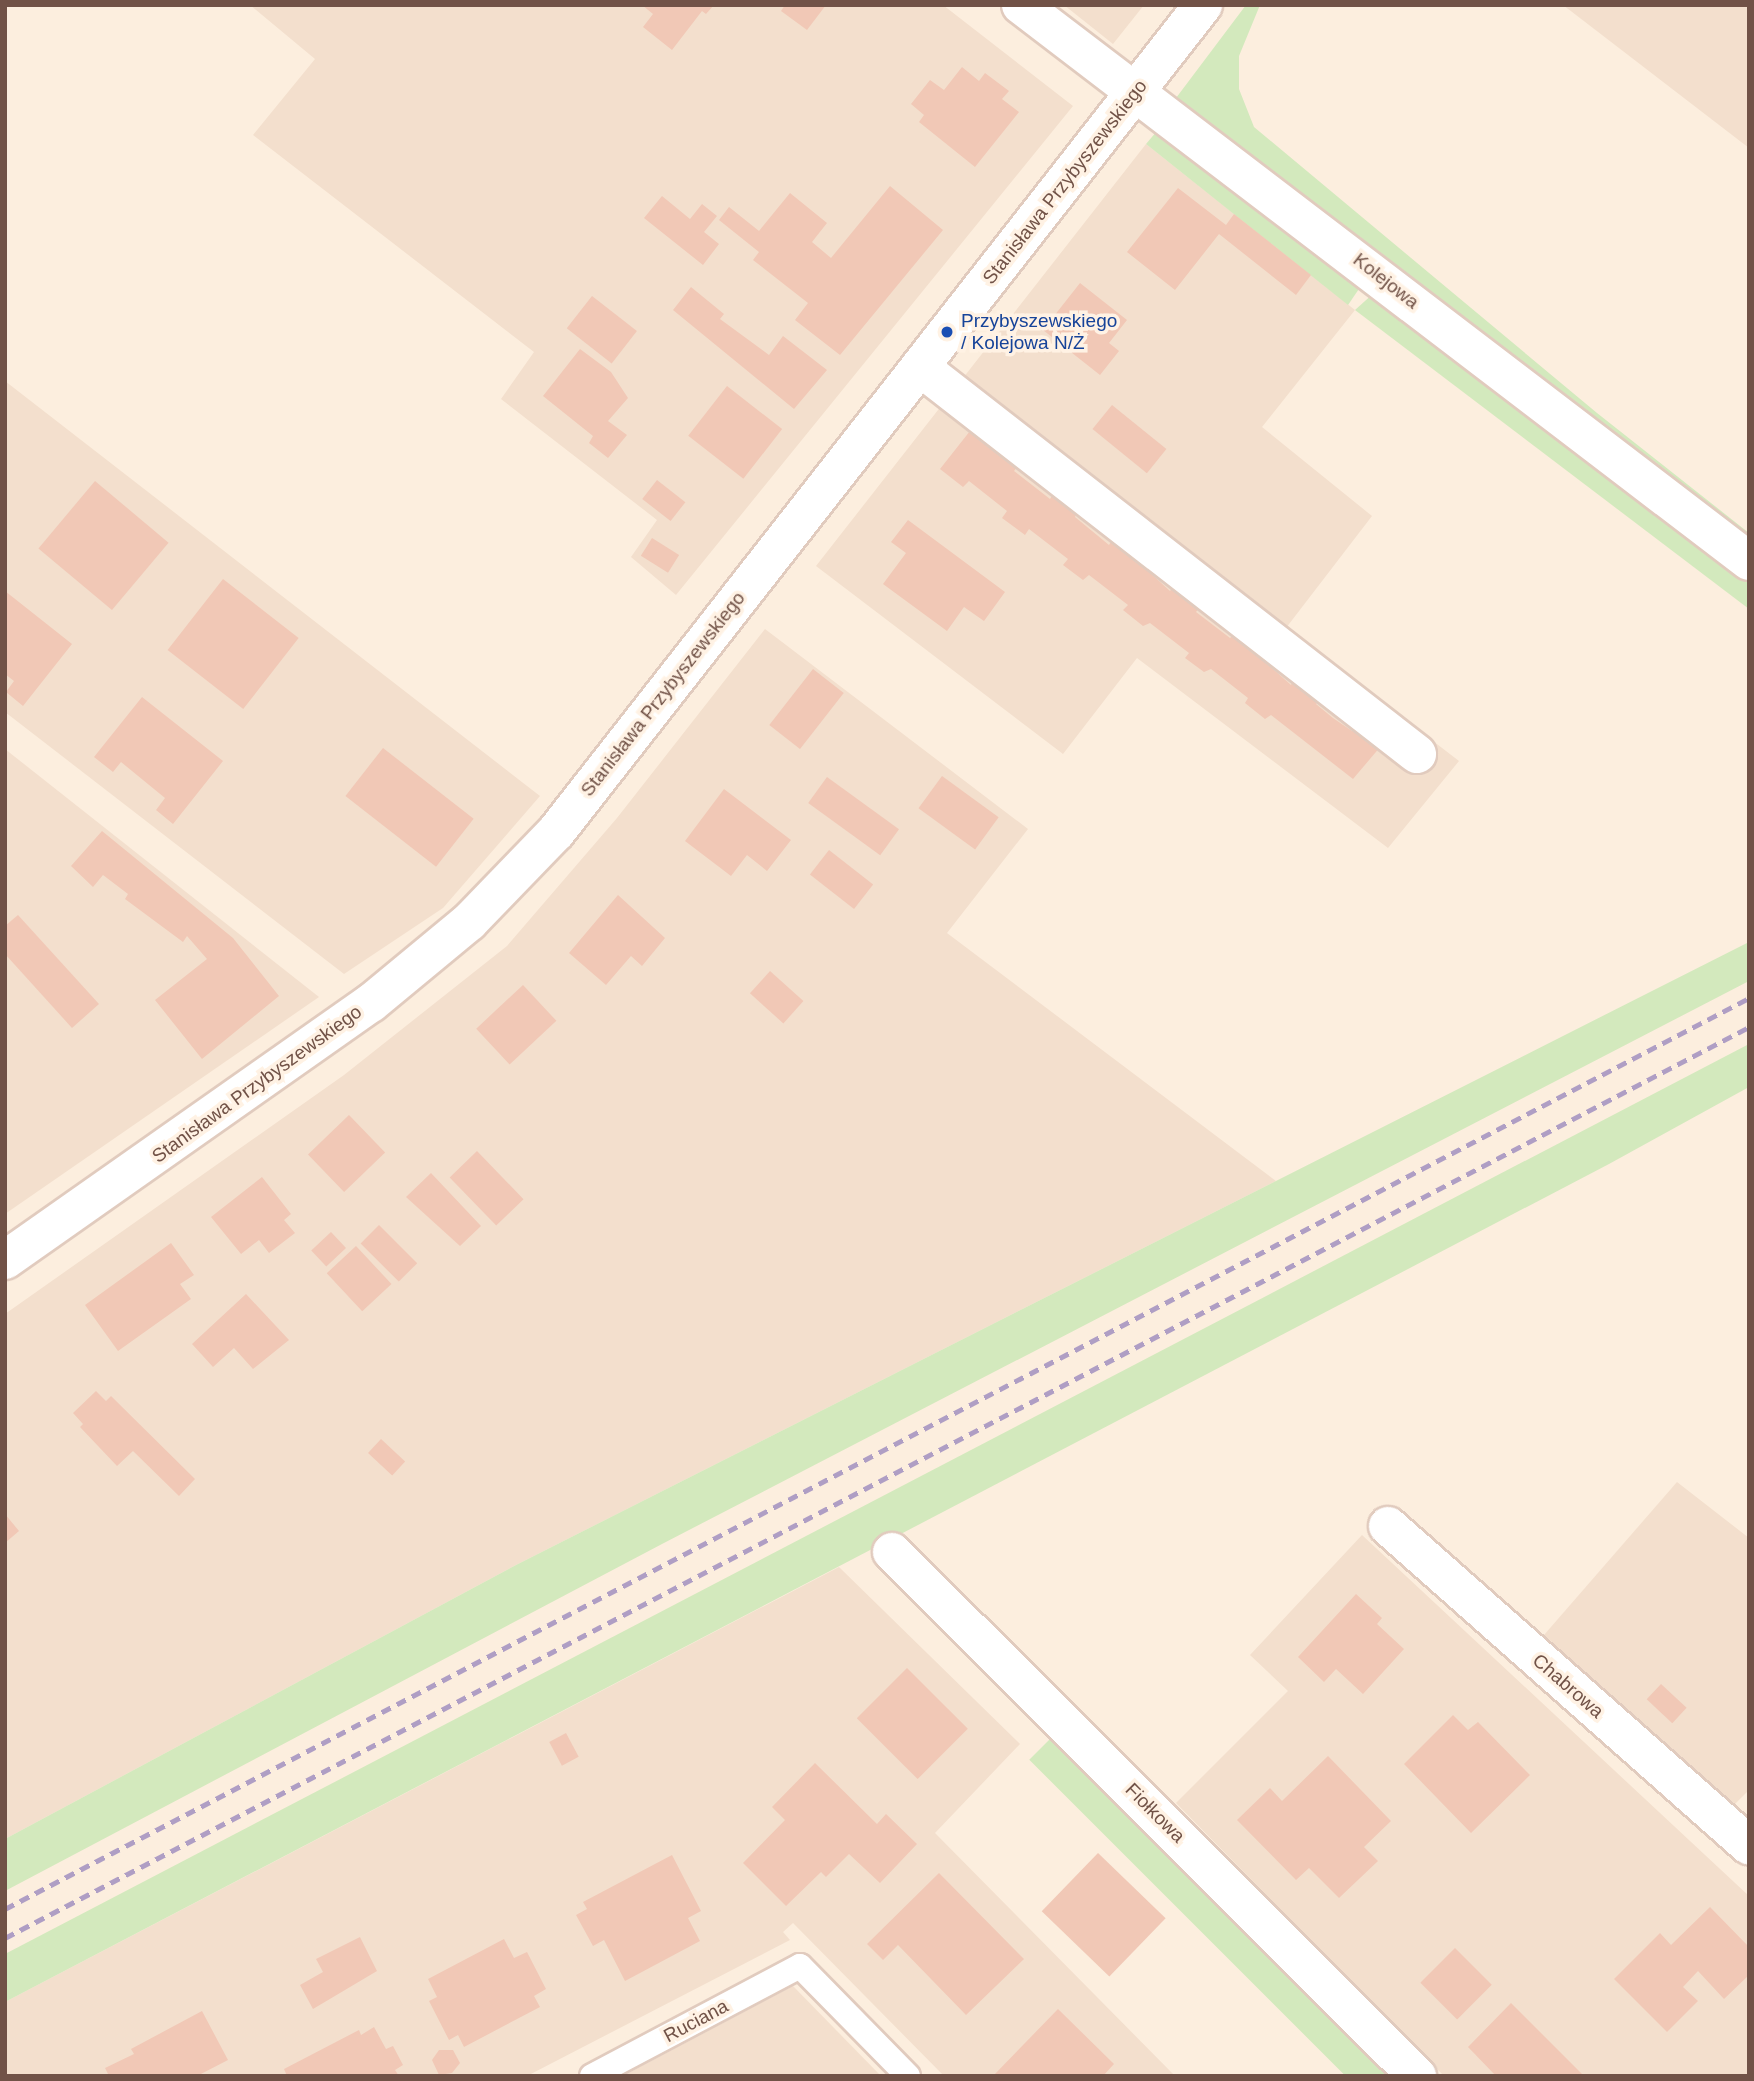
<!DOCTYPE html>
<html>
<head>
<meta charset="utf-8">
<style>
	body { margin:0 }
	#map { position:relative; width:1754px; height:2081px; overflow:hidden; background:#fceede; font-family:Helvetica,sans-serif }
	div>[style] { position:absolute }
	.residential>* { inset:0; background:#f3dfcd }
	.green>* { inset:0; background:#d3e9bd; transform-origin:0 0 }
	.building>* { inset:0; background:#f1c8b6; transform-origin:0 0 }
	.roads { filter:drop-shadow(2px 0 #e1cbbe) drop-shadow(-2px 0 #e1cbbe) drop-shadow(0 2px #e1cbbe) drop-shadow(0 -2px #e1cbbe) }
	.service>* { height:24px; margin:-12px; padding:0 12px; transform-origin:12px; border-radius:12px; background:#fff }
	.minor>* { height:38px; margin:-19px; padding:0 19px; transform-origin:19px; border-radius:19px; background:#fff }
	.tertiary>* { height:38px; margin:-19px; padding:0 19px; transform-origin:19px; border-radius:19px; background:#fff }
	.rail>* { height:5px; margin-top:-2.5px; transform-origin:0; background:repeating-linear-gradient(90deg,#af9ec4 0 10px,transparent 0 17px) }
	.dots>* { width:19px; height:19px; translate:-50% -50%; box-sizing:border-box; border:4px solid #fff2e4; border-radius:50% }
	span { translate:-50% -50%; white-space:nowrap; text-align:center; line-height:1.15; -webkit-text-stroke:7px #fff2e4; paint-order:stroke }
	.street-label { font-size:19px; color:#715247 }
	.transit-label { font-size:19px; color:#164399 }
	.left { translate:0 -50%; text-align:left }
	.frame { position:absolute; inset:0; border:7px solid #715247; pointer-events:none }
</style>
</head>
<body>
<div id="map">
	<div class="residential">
		<i style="clip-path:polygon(250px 5px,943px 5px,1073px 106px,676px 595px,631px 557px,657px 520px,501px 399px,534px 352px,253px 135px,315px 59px)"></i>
		<i style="clip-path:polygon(1064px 5px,1144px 5px,1113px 44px)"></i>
		<i style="clip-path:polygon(1563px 5px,1749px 5px,1749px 148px)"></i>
		<i style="clip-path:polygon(1146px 144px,1355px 310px,1262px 427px,1372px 516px,1286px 628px,1459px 761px,1388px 848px,1137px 658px,1063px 754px,816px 566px)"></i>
		<i style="clip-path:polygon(5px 381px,540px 796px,443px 908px,344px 974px,5px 712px)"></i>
		<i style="clip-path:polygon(765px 629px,1028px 829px,947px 933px,1276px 1181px,516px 1565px,5px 1839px,5px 1314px,344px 1075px,507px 946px,617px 818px)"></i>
		<i style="clip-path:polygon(5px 749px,319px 997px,5px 1214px)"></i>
		<i style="clip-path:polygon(1677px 1482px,1749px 1538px,1749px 1790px,1734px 1805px,1544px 1635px)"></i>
		<i style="clip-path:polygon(1362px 1535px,1749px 1896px,1749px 2076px,1444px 2076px,1176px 1803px,1288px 1691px,1250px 1655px)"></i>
		<i style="clip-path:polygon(839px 1567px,1020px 1744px,935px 1833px,1175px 2076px,944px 2076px,793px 1923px,783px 1932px,790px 1940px,527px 2076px,5px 2076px,5px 2002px)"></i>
		<i style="clip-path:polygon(793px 1986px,881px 2076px,623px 2076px)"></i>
	</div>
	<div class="green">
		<i style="clip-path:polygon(1246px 5px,1260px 5px,1239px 56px,1239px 89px,1254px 127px,1597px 413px,1749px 533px,1749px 545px,1176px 98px)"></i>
		<i style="clip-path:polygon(1157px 131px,1363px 283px,1348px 305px,1146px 144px)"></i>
		<i style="clip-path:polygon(1375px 292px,1749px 579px,1749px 609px,1355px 310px)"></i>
		<i style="clip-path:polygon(1749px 942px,1749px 981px,662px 1544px,5px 1891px,5px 1839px,516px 1565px)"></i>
		<i style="clip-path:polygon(1749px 1044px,1749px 1087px,1609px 1164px,5px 2002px,5px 1954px)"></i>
		<i style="left:1054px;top:1735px;width:484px;height:35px;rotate:45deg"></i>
	</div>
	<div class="building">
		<i style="clip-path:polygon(642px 5px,714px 5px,706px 14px,702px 11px,672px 50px,643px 27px,653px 14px)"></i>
		<i style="clip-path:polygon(785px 5px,826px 5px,807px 30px,781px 11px)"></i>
		<i style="clip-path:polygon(962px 67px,979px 81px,985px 73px,1009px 91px,1002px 99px,1019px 112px,975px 167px,919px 122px,924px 115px,911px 104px,930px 80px,944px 90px)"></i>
		<i style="clip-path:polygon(890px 186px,943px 230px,840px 355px,795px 320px,808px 303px,753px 260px,759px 252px,719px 220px,729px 207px,759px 231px,790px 193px,827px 223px,812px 242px,831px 258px)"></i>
		<i style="clip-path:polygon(1178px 188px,1226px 225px,1234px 214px,1311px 275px,1296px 295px,1219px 234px,1175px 290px,1127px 252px)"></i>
		<i style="clip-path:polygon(662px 196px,690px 219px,702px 204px,717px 216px,704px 232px,719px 244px,703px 265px,644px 218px)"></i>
		<i style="clip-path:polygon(1080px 283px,1127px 320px,1109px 343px,1119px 351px,1100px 375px,1043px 330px)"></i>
		<i style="clip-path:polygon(691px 287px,724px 314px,720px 319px,769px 355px,783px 336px,827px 370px,794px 409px,673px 310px)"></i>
		<i style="left:592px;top:296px;width:57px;height:41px;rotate:38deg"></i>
		<i style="clip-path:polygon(580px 349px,611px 372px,628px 398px,608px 421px,627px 435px,608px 458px,589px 443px,593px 436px,543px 396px)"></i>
		<i style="left:727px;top:386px;width:70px;height:63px;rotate:38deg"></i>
		<i style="left:1112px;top:405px;width:70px;height:31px;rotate:39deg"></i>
		<i style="clip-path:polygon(970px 431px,1018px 466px,1014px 471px,1050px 499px,1053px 494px,1077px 512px,1075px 517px,1109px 545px,1113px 539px,1170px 591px,1173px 587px,1200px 607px,1196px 612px,1230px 638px,1234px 634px,1291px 685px,1294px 679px,1321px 699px,1316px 704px,1333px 718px,1352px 731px,1356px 726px,1381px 746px,1353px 779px,1271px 715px,1265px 719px,1245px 703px,1248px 698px,1211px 669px,1204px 672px,1185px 658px,1189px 653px,1150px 623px,1143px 626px,1123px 610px,1128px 605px,1089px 575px,1083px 580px,1063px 565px,1068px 559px,1029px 529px,1025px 535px,1002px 518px,1007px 511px,969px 481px,963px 487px,940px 469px)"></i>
		<i style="left:657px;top:480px;width:36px;height:24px;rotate:38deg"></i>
		<i style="left:95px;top:481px;width:96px;height:88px;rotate:40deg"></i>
		<i style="clip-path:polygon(908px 520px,1005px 592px,984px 621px,964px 607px,947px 631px,883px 584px,906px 553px,891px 542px)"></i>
		<i style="left:652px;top:538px;width:32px;height:21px;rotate:32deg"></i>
		<i style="left:223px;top:579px;width:96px;height:90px;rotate:38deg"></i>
		<i style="clip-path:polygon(5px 591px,72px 644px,23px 706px,6px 692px,14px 681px,5px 674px)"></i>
		<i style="left:813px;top:669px;width:39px;height:71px;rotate:38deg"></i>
		<i style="clip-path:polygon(142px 697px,223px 761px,173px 824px,156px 810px,165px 798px,121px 762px,113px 772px,94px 757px)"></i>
		<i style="left:383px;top:748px;width:115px;height:61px;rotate:38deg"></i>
		<i style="left:942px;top:776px;width:70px;height:40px;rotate:36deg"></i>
		<i style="left:827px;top:777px;width:89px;height:32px;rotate:36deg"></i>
		<i style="clip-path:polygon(724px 789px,791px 840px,767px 871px,747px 855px,731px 876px,685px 841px)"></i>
		<i style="clip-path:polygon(102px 831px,233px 938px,279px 996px,202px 1059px,155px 1000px,207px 959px,187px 936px,183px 942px,125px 899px,128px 894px,103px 875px,93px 887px,71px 866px)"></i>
		<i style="left:829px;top:850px;width:56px;height:31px;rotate:38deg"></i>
		<i style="clip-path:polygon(618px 895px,665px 938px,642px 966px,631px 956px,606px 985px,569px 953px)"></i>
		<i style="clip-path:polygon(18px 915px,99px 1004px,72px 1028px,5px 954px,5px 926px)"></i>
		<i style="left:770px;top:971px;width:45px;height:30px;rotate:42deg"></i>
		<i style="left:523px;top:985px;width:49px;height:64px;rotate:47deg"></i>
		<i style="left:349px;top:1115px;width:52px;height:57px;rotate:46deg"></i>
		<i style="left:477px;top:1151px;width:67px;height:38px;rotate:46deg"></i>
		<i style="clip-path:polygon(431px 1173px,481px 1226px,460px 1246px,406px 1197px)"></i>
		<i style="clip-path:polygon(262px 1177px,291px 1214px,284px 1220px,295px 1233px,269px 1253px,259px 1240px,241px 1254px,211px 1217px)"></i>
		<i style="left:379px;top:1225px;width:54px;height:26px;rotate:45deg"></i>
		<i style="left:331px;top:1232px;width:22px;height:27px;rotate:47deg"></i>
		<i style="clip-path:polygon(171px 1243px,194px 1275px,180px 1284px,191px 1299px,118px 1351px,85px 1305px)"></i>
		<i style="left:356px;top:1246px;width:52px;height:40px;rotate:47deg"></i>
		<i style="clip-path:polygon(246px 1294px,289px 1340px,253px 1369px,234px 1348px,213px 1367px,192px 1344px)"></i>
		<i style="clip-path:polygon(96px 1391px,106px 1401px,111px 1396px,195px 1479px,179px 1496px,133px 1451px,117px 1466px,80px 1427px,83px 1424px,73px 1413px)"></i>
		<i style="left:381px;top:1439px;width:33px;height:19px;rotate:43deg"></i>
		<i style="clip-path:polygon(5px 1514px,19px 1531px,5px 1543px)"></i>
		<i style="clip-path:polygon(1356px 1594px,1382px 1618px,1377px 1624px,1404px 1649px,1363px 1694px,1336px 1669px,1324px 1682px,1298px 1657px)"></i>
		<i style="left:907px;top:1668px;width:86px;height:71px;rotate:45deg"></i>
		<i style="left:1661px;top:1684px;width:35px;height:21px;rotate:43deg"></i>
		<i style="clip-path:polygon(1453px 1715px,1468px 1730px,1478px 1722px,1530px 1775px,1471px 1833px,1404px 1764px)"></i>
		<i style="left:566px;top:1733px;width:27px;height:19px;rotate:62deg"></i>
		<i style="clip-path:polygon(1328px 1756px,1391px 1821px,1364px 1847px,1378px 1861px,1339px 1898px,1309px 1868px,1296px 1880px,1237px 1820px,1270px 1788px,1282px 1801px)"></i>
		<i style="clip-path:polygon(815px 1763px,877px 1824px,886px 1814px,917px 1844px,880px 1883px,849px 1854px,826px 1877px,821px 1872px,786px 1906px,743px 1863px,785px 1820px,772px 1807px)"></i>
		<i style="left:1098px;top:1853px;width:94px;height:81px;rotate:44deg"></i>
		<i style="clip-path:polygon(672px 1855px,701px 1911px,688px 1918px,700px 1941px,625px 1981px,604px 1940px,593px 1946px,576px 1915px,587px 1909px,583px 1902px)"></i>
		<i style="clip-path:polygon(939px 1873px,1024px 1959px,966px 2015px,898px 1945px,883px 1960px,867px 1944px)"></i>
		<i style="clip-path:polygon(1710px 1907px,1749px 1947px,1749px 1975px,1724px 1999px,1698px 1971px,1683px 1987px,1698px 2001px,1667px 2032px,1614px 1979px,1660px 1933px,1671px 1945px)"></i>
		<i style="clip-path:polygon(360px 1937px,377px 1971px,313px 2009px,300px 1985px,323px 1972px,316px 1959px)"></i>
		<i style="clip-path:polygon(504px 1939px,514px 1958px,527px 1952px,546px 1989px,534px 1996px,540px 2007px,464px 2047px,458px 2035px,449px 2040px,429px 2001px,437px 1997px,428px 1979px)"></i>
		<i style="left:1455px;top:1948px;width:52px;height:49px;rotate:45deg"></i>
		<i style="clip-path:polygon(1511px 2003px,1584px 2076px,1496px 2076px,1468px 2047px)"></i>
		<i style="clip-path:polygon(1058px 2009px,1114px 2064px,1103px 2076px,993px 2076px)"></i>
		<i style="clip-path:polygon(202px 2011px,228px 2060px,197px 2076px,109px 2076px,105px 2068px,134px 2054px,131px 2049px)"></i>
		<i style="clip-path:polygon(374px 2027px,386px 2049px,393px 2046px,403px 2065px,395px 2070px,399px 2076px,287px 2076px,284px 2069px,359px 2030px,361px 2035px)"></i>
		<i style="clip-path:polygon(439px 2050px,453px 2050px,460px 2063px,452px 2073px,439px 2075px,432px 2060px)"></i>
	</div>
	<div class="roads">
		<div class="service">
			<i style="left:592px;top:2076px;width:235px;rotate:-27.9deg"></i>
			<i style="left:800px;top:1966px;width:154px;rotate:45.5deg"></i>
		</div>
		<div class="minor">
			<i style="left:1021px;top:5px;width:916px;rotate:37.37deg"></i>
			<i style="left:920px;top:367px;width:630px;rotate:37.91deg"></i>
			<i style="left:1388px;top:1526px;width:482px;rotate:41.5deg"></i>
			<i style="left:892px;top:1552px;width:742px;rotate:44.95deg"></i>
		</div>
		<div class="tertiary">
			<i style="left:5px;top:1260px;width:447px;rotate:-35.1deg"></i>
			<i style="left:371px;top:1003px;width:127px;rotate:-39.6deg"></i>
			<i style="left:469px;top:922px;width:125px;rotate:-46deg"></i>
			<i style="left:556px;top:832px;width:1050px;rotate:-51.96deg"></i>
		</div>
	</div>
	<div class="rail">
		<i style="left:5px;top:1909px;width:1968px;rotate:-27.58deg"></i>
		<i style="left:5px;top:1938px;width:1968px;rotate:-27.58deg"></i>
	</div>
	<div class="dots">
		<i style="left:947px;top:332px;background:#1a4fb4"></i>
	</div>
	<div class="street-label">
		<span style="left:1065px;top:182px;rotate:-52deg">Stanisława Przybyszewskiego</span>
		<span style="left:1386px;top:281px;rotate:38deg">Kolejowa</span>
		<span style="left:663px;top:694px;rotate:-52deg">Stanisława Przybyszewskiego</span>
		<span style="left:257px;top:1084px;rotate:-36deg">Stanisława Przybyszewskiego</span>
		<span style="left:1568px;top:1686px;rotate:41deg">Chabrowa</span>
		<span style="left:1155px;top:1813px;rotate:45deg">Fiołkowa</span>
		<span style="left:696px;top:2021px;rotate:-28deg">Ruciana</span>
	</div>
	<div class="transit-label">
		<span class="left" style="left:961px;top:332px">Przybyszewskiego<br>/ Kolejowa N/Ż</span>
	</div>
	<div class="frame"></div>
</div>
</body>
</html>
